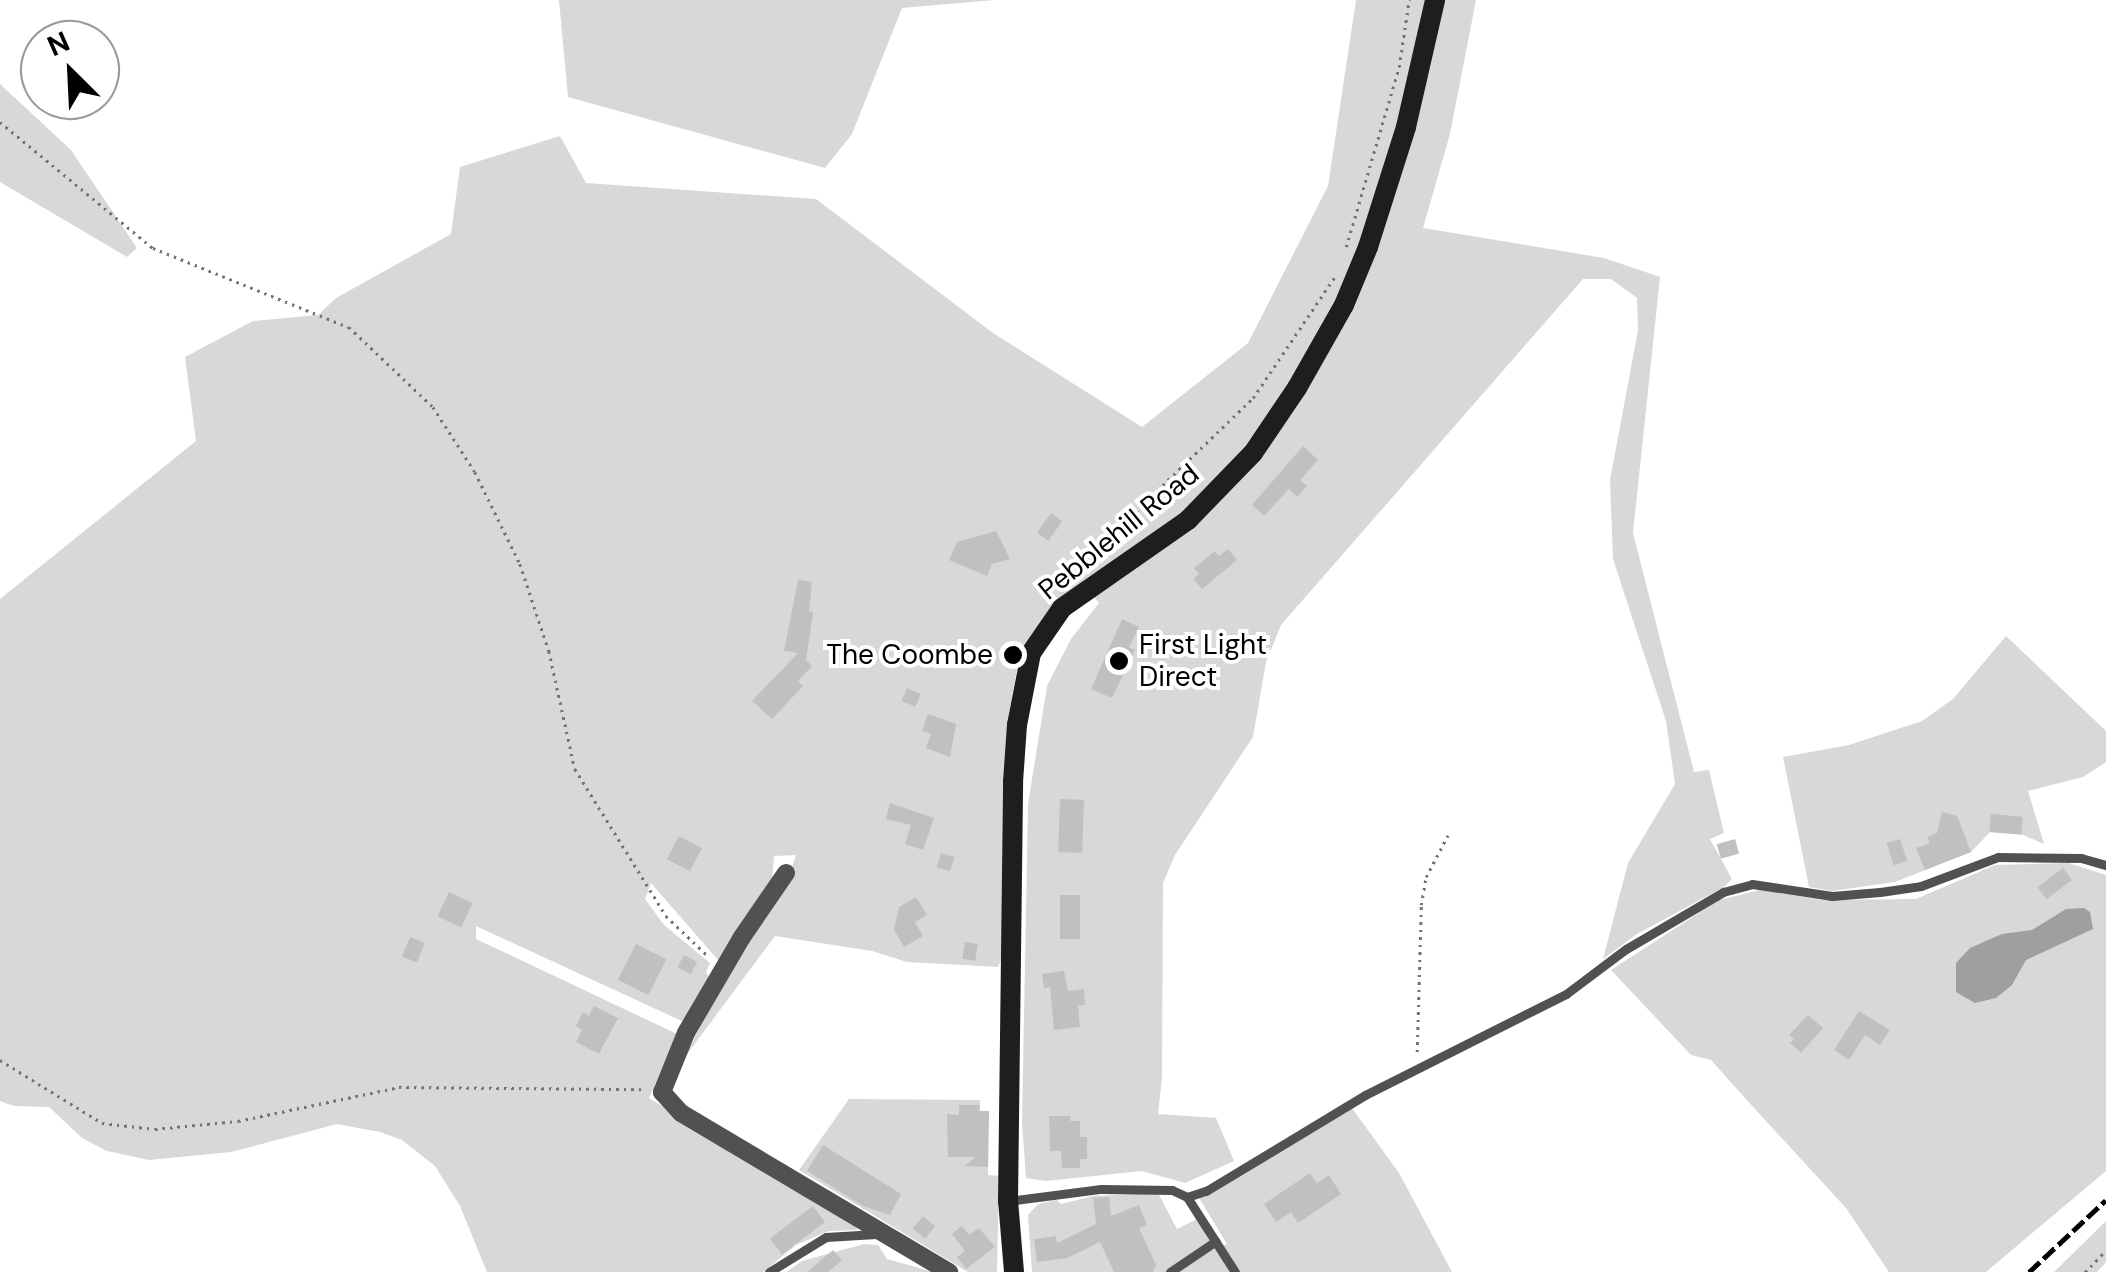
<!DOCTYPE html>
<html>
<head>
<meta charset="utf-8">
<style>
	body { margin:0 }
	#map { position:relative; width:2106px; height:1272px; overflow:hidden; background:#fff; font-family:"DM Sans",sans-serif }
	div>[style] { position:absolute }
	.green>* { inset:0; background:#d8d8d8 }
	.water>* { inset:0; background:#9f9f9f }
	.building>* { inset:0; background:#c0c0c0; transform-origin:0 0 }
	.path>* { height:2.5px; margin-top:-1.25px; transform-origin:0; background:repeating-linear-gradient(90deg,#737373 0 2.5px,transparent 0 7.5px) }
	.service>* { height:9px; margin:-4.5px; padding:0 4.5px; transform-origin:4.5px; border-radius:4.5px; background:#515151 }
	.minor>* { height:18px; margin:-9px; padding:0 9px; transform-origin:9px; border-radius:9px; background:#515151 }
	.secondary>* { height:20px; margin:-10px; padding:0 10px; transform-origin:10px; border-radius:10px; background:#1e1e1e }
	.rail>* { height:5px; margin-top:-2.5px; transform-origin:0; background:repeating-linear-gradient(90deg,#000 0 15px,transparent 0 20px) }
	.dots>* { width:28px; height:28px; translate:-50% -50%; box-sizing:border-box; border:5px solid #fff; border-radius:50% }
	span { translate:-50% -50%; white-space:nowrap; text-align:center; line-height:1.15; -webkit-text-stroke:8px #fff; paint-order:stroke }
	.street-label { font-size:28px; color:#000 }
	.poi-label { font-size:28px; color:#000 }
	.left { translate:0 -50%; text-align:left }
	.right { translate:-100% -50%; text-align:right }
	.north { position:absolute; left:20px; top:20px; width:100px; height:100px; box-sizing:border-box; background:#fff; border:2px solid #999; border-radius:50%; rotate:336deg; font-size:28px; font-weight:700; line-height:40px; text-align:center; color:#000 }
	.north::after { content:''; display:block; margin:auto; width:35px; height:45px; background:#000; clip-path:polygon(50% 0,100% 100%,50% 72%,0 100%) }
</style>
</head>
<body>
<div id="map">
	<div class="green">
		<i style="clip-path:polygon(559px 0,994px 0,902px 8px,852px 134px,825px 168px,568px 97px)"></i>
		<i style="clip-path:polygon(1356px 0,1476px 0,1450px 134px,1423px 228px,1604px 258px,1660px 277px,1633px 533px,1694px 772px,1709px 770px,1724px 833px,1710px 839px,1732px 879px,1724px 887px,1637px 934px,1603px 959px,1628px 863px,1675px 784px,1666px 721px,1613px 559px,1610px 480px,1638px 330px,1637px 298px,1611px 279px,1583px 279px,1281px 625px,1266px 662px,1253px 737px,1175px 855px,1163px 883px,1162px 1078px,1158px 1114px,1216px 1118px,1234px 1161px,1185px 1183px,1142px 1171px,1046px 1181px,1026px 1178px,1022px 1123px,1028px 804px,1047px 686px,1071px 639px,1099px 603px,1083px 584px,1055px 603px,1019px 658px,1009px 713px,1004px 953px,998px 967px,907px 962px,872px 951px,775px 936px,685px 1057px,728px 971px,786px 886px,796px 855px,774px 856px,772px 880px,718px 960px,651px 883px,645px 899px,664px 925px,710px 963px,706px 972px,711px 981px,686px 1023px,476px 926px,476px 939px,677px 1034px,649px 1098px,854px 1220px,857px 1230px,829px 1231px,796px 1245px,763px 1272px,487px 1272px,460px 1206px,435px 1166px,402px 1140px,380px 1132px,337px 1124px,231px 1152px,149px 1160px,107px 1151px,82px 1138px,49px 1107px,14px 1106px,0 1101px,0 599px,196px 441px,185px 357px,253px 321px,318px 315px,336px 298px,451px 234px,460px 167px,560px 136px,586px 183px,816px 199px,993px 333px,1142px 427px,1248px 343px,1328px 186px)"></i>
		<i style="clip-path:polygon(0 84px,71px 150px,137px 248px,127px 257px,0 182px)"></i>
		<i style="clip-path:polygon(2006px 636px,2106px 731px,2106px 762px,2083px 777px,2028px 791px,2044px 844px,2021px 834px,1990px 832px,1971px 852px,1895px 882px,1832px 891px,1809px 887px,1783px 757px,1849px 745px,1922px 721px,1953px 699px)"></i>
		<i style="clip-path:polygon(2069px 863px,2106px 875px,2106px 1171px,1986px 1272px,1889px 1272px,1846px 1208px,1754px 1108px,1711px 1060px,1691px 1055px,1611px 970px,1719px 900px,1760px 890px,1822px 900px,1916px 899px,1995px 865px)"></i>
		<i style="clip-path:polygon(849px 1099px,980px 1100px,980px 1111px,989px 1111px,988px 1175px,999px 1176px,997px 1272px,968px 1272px,799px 1170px)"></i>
		<i style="clip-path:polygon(1352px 1108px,1399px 1173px,1452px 1272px,1032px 1272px,1028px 1215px,1038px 1204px,1057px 1200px,1061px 1204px,1093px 1196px,1158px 1193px,1177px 1229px,1197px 1219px,1214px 1249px,1227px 1244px,1199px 1198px)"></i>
		<i style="clip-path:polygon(2106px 1221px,2106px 1262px,2097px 1272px,2054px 1272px)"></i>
		<i style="clip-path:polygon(864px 1244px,878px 1245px,887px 1259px,933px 1272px,786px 1272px,802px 1261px)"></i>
	</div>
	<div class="water">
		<i style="clip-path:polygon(2084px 908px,2090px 912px,2093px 929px,2026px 960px,2012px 985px,1996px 998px,1975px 1003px,1956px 992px,1956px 963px,1970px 948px,2002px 934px,2032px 930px,2066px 909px)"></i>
	</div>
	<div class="building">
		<i style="clip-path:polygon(1303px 446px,1318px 460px,1300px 480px,1307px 486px,1297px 497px,1289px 489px,1264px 516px,1252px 505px)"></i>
		<i style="left:1051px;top:513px;width:14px;height:24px;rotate:36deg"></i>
		<i style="clip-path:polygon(996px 531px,1010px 559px,992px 564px,987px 576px,949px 560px,957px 542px)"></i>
		<i style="clip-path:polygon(1228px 549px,1237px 560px,1202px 589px,1193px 579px,1199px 574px,1194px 568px,1215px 551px,1219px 556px)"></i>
		<i style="clip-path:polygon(798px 580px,812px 582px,809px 612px,813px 612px,806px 660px,812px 666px,798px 681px,803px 686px,772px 719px,752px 701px,798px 653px,784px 651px)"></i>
		<i style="clip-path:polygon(1122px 619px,1139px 627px,1129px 647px,1135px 650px,1112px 698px,1091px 689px)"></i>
		<i style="left:907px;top:688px;width:15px;height:14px;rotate:23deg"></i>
		<i style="clip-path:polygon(928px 714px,956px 724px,950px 757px,926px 748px,931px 734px,922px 731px)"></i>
		<i style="left:1060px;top:799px;width:24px;height:53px;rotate:2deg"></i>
		<i style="clip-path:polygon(890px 803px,934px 818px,923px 850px,905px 844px,911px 825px,886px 819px)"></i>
		<i style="clip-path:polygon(1942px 812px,1957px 816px,1971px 852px,1925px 870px,1916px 848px,1930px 843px,1927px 837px,1937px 833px)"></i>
		<i style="left:1991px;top:814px;width:32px;height:18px;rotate:5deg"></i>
		<i style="left:679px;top:836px;width:26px;height:26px;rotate:28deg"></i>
		<i style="left:1735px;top:839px;width:15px;height:19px;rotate:74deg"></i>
		<i style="left:1900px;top:839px;width:23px;height:14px;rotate:72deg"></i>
		<i style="left:941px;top:853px;width:14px;height:15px;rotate:17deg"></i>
		<i style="left:2063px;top:868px;width:15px;height:32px;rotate:53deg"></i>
		<i style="left:449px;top:892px;width:26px;height:27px;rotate:25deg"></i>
		<i style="left:1060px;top:895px;width:20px;height:44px"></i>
		<i style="clip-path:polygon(916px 897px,927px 915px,915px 922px,923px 936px,904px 947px,894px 930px,899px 907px)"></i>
		<i style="left:410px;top:937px;width:16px;height:21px;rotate:22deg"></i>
		<i style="left:965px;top:942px;width:13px;height:17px;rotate:9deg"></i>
		<i style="left:636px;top:944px;width:34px;height:40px;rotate:27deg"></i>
		<i style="left:684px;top:955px;width:15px;height:14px;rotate:28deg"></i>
		<i style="clip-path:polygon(1064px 971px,1068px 991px,1084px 989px,1085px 1005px,1078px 1005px,1080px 1027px,1054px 1030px,1050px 987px,1044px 988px,1042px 974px)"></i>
		<i style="clip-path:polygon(594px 1006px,618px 1018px,599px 1054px,576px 1042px,582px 1030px,576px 1026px,583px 1012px,589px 1016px)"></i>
		<i style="clip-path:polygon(1859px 1011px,1890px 1030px,1880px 1045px,1865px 1035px,1849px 1060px,1834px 1050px)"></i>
		<i style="clip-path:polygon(1808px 1015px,1823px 1028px,1801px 1053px,1790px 1043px,1794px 1039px,1789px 1035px)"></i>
		<i style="clip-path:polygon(959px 1105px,980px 1105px,979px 1111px,989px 1111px,988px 1167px,965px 1166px,975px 1157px,948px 1157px,947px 1114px,959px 1115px)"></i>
		<i style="clip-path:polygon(1049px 1116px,1070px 1116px,1070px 1121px,1080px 1121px,1080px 1137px,1087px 1137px,1087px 1159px,1080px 1159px,1080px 1168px,1062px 1168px,1061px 1151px,1050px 1151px)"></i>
		<i style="clip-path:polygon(823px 1145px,901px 1194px,890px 1215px,863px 1206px,807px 1171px)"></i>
		<i style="clip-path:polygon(1310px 1173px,1317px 1183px,1329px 1175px,1341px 1194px,1298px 1223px,1291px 1212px,1276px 1222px,1264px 1204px)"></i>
		<i style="clip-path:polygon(1109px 1197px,1111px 1216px,1139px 1205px,1147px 1225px,1139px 1228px,1156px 1265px,1153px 1272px,1114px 1272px,1100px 1242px,1067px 1258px,1037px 1262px,1034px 1239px,1056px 1236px,1057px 1243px,1096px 1224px,1093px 1198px)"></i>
		<i style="left:813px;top:1206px;width:20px;height:54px;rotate:53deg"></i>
		<i style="left:923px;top:1216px;width:16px;height:16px;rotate:40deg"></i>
		<i style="clip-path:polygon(962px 1226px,969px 1235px,979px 1228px,995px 1247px,966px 1269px,957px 1257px,965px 1251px,952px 1234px)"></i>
		<i style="clip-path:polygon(833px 1250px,842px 1260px,828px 1272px,807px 1272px)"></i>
	</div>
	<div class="path">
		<i style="left:0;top:122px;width:198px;rotate:39.5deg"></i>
		<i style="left:153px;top:248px;width:211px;rotate:22deg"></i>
		<i style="left:349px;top:327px;width:116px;rotate:43.6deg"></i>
		<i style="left:433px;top:407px;width:77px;rotate:57.1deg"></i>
		<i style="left:475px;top:472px;width:102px;rotate:63.9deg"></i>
		<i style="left:520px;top:564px;width:92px;rotate:71.6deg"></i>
		<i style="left:549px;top:651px;width:121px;rotate:77.6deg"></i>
		<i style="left:575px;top:769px;width:173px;rotate:58.2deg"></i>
		<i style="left:666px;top:916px;width:58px;rotate:43.6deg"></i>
		<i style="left:1346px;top:247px;width:188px;rotate:-73.6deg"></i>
		<i style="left:1399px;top:67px;width:68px;rotate:-81.5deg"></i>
		<i style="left:1104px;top:554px;width:61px;rotate:-52.4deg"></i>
		<i style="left:1141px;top:506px;width:156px;rotate:-44deg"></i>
		<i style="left:1253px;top:398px;width:145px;rotate:-56deg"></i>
		<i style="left:1417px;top:1052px;width:147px;rotate:-88.4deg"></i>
		<i style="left:1421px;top:905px;width:28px;rotate:-80deg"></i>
		<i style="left:1426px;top:877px;width:47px;rotate:-62.4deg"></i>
		<i style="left:0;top:1060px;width:120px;rotate:31.7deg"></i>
		<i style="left:102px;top:1123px;width:53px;rotate:6.5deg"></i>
		<i style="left:155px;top:1129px;width:83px;rotate:-5.5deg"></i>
		<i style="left:238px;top:1121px;width:165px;rotate:-11.9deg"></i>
		<i style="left:399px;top:1087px;width:246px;rotate:0.5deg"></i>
		<i style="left:2085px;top:1272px;width:30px;rotate:-46deg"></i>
	</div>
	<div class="service">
		<i style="left:1187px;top:1197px;width:20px;rotate:-18deg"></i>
		<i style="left:1206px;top:1191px;width:186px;rotate:-31.1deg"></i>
		<i style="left:1365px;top:1095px;width:225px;rotate:-26.7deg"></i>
		<i style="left:1566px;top:994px;width:75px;rotate:-36.9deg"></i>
		<i style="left:1626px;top:949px;width:113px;rotate:-30.4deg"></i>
		<i style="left:1723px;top:892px;width:30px;rotate:-15deg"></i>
		<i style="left:1752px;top:884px;width:81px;rotate:8.5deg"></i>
		<i style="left:1832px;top:896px;width:48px;rotate:-4.8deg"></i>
		<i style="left:1880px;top:892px;width:41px;rotate:-8.3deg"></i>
		<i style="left:1921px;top:886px;width:82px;rotate:-20.6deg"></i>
		<i style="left:1998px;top:857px;width:83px;rotate:0.7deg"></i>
		<i style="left:2081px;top:858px;width:26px;rotate:16deg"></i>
		<i style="left:1008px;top:1201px;width:94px;rotate:-7.4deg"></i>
		<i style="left:1101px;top:1189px;width:71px;rotate:0.8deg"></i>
		<i style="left:1172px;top:1190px;width:17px;rotate:25deg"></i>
		<i style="left:1187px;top:1197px;width:89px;rotate:57.4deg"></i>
		<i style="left:769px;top:1272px;width:67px;rotate:-31.6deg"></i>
		<i style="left:826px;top:1237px;width:50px;rotate:-3.4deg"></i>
		<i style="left:1170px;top:1272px;width:55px;rotate:-34deg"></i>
	</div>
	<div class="minor">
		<i style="left:786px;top:873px;width:78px;rotate:124.5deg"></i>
		<i style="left:742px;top:937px;width:111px;rotate:120.3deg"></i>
		<i style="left:686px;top:1033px;width:64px;rotate:112.1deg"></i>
		<i style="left:662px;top:1092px;width:28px;rotate:48deg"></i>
		<i style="left:681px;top:1113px;width:312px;rotate:30.7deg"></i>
	</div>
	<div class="secondary">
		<i style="left:1014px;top:1272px;width:71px;rotate:-94.8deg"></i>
		<i style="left:1008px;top:1201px;width:419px;rotate:-89.3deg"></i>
		<i style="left:1013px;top:782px;width:57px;rotate:-86deg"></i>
		<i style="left:1017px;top:725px;width:73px;rotate:-79deg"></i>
		<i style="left:1031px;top:653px;width:55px;rotate:-55.4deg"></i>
		<i style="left:1062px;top:608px;width:154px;rotate:-34.9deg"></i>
		<i style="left:1188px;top:520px;width:93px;rotate:-45.9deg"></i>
		<i style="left:1253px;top:453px;width:78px;rotate:-55.9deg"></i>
		<i style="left:1297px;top:388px;width:95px;rotate:-60.5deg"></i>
		<i style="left:1344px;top:305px;width:63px;rotate:-67.5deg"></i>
		<i style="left:1368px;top:247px;width:126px;rotate:-72.4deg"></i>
		<i style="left:1406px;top:127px;width:130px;rotate:-77.1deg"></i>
	</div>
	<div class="rail">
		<i style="left:2029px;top:1272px;width:105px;rotate:-43.1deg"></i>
	</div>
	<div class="dots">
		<i style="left:1013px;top:655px;background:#000"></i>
		<i style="left:1119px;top:661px;background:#000"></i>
	</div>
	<div class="street-label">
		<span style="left:1119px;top:532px;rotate:-39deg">Pebblehill Road</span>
	</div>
	<div class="poi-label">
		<span class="left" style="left:1139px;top:661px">First Light<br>Direct</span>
		<span class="right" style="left:993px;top:655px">The Coombe</span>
	</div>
	<div class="north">N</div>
</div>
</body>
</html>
